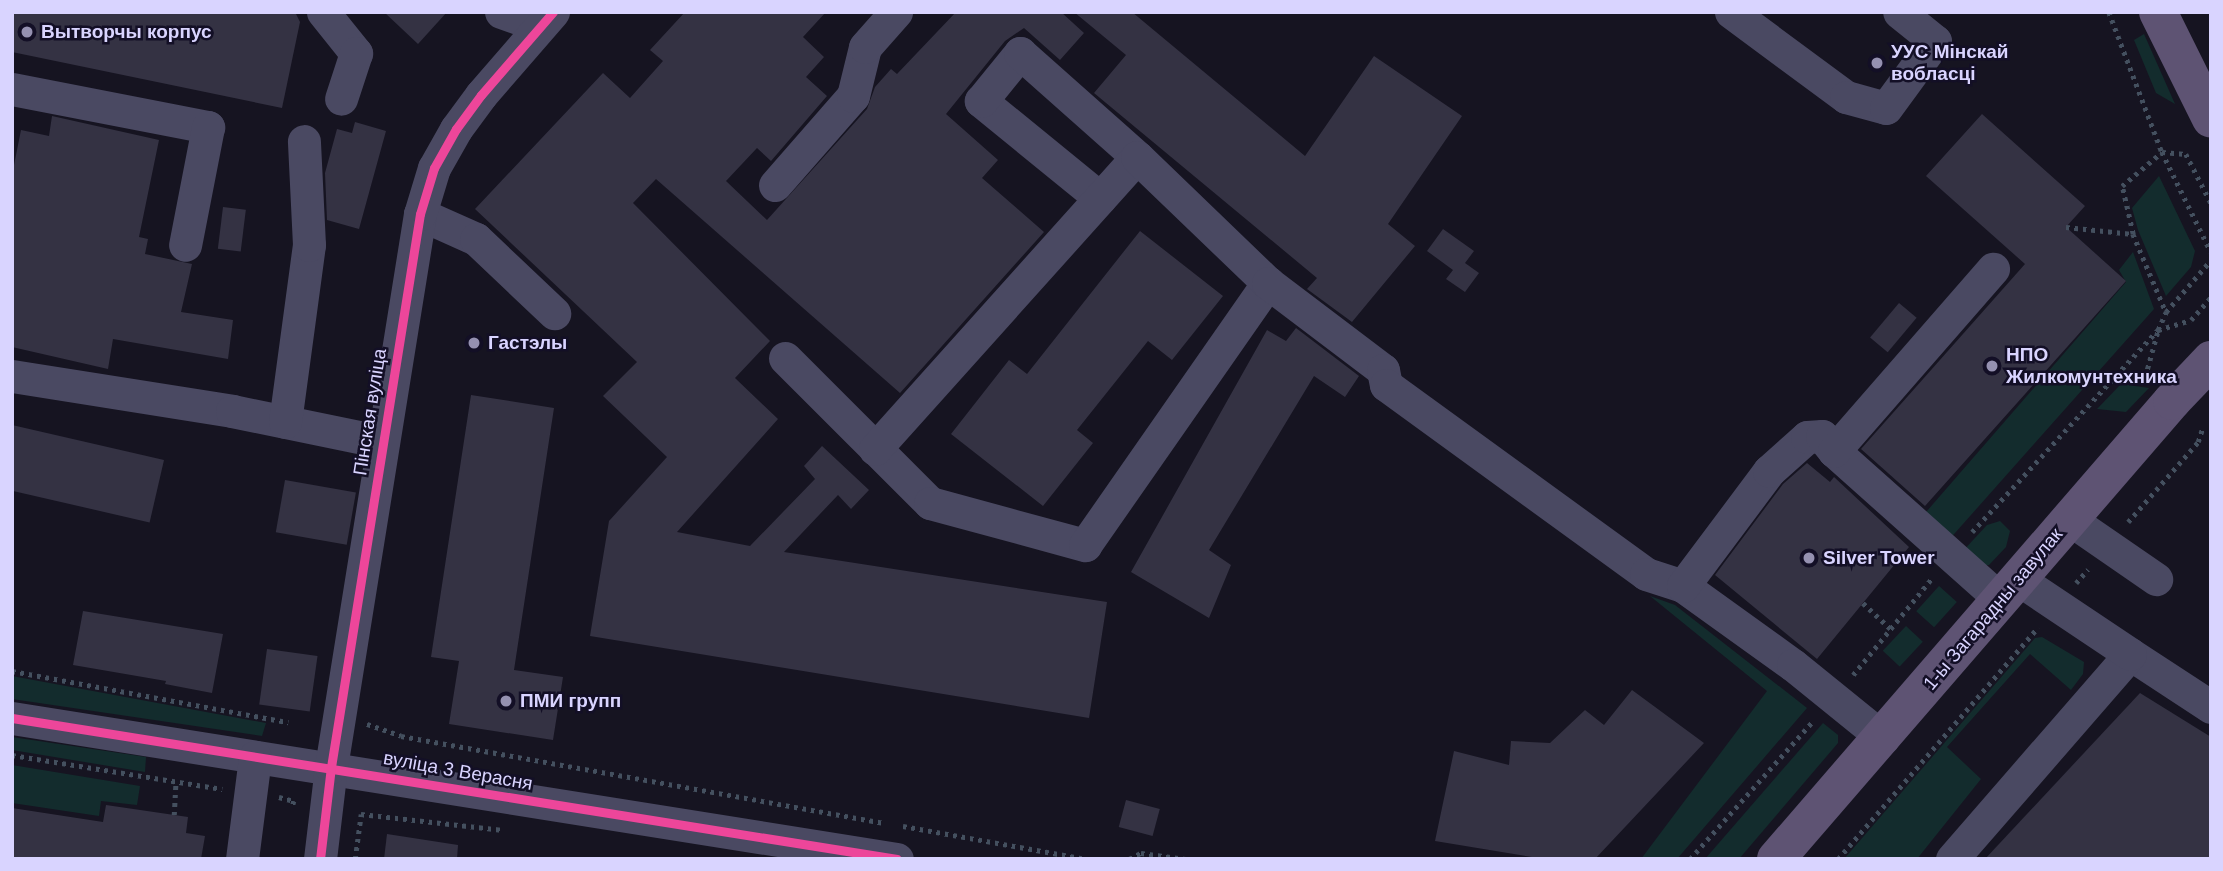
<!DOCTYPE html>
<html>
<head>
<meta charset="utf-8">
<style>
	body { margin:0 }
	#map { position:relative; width:2223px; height:871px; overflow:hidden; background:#161421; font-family:Arial,sans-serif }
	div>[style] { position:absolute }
	.green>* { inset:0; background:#132c2d; transform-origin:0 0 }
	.building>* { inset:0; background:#343243; transform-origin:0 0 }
	.path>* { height:4.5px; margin-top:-2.25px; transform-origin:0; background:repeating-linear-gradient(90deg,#44505f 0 3.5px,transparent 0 8.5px) }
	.minor>* { height:33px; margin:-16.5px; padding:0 16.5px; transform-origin:16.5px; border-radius:16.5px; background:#4a4962 }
	.major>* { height:38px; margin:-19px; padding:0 19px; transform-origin:19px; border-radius:19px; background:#5e5373 }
	.cycleway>* { height:9px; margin:-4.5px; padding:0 4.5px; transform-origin:4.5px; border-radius:4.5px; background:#ed469a }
	.dots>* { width:19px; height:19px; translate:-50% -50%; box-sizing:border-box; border:4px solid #130f26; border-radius:50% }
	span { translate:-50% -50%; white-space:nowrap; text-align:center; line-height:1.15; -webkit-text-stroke:5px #130f26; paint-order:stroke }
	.poi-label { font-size:19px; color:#d9d4ff; font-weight:700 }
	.left { translate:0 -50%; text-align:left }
	.street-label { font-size:19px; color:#d9d4ff }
	.frame { position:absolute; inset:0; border:14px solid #d9d4ff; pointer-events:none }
</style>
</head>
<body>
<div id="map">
	<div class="green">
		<i style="clip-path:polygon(2144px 34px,2175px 104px,2156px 93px,2134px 40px)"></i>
		<i style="clip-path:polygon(2159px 176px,2195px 251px,2191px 267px,2166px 296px,2138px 230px,2132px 208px)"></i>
		<i style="clip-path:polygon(2133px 252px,2154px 309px,1947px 542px,1920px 519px,2126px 282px,2119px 270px)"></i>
		<i style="clip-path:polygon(2121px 384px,2149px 388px,2126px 412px,2097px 409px)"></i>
		<i style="clip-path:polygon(2000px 521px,2010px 531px,2006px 547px,1989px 565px,1975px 565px,1961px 553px,1987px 525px)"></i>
		<i style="left:1939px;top:586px;width:24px;height:34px;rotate:42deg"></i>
		<i style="clip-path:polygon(1650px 596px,1675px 605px,1807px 708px,1677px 859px,1641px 859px,1767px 691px)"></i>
		<i style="left:1906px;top:626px;width:23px;height:34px;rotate:43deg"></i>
		<i style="clip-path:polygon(2042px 637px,2084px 662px,2083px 674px,2071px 690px,2030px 654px,1947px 747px,1981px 779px,1917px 859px,1844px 859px,2035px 638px)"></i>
		<i style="clip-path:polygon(12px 676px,266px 723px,262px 736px,12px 699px)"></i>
		<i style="clip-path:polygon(1823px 723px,1838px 735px,1838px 743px,1739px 859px,1705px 859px)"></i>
		<i style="clip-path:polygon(12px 737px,146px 757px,145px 772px,12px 750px)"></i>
		<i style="clip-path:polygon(12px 765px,140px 786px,137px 805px,101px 801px,99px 816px,12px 803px)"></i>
	</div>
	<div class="building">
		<i style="clip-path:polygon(12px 12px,295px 12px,300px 22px,282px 108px,12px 52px)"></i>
		<i style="clip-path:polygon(384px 12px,447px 12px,418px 44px)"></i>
		<i style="clip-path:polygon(685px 12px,826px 12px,803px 37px,824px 57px,806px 77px,827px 96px,771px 161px,757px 148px,726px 181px,767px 220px,867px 109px,875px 87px,891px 69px,897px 74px,956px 12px,1061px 12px,1084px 33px,1060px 60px,1024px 28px,1005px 41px,946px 114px,998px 160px,982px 178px,1044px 232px,900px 393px,656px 179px,633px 203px,770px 341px,735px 378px,778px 419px,677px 532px,750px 546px,815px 479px,804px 466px,822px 446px,869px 490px,851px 509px,838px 495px,784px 552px,1107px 602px,1089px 718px,590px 636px,609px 521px,667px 457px,603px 396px,637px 362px,475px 209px,603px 73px,630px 98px,663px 61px,650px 50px)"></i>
		<i style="clip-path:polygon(1074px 12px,1132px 12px,1305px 156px,1374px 56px,1462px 116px,1388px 224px,1415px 246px,1352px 322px,1307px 289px,1317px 278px,1094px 93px,1126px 55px)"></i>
		<i style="clip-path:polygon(1982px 114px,2085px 206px,2066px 227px,2126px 281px,1925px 506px,1861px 449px,2025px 264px,1926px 176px)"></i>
		<i style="clip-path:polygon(52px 116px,159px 140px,139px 237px,148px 239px,145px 254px,192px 264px,181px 312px,233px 320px,228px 359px,113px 339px,108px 369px,12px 347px,12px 175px,21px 130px,49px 136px)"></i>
		<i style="clip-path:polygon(355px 122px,386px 131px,359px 229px,327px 220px,325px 173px,337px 129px,352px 133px)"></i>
		<i style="left:223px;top:207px;width:23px;height:42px;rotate:7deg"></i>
		<i style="clip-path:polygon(1443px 229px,1474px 251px,1465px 263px,1479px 273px,1465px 292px,1446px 279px,1453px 270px,1427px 251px)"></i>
		<i style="clip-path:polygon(1140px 231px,1223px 296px,1172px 360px,1148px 341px,1077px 430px,1093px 443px,1043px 506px,951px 434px,1009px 360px,1027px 374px)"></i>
		<i style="left:1899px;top:303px;width:23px;height:45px;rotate:40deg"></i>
		<i style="clip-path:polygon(1296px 328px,1359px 376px,1345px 397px,1314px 376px,1209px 550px,1231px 565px,1209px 618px,1131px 572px,1267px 330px,1286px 341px)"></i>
		<i style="clip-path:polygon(471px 395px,554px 408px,514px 670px,563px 677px,553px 740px,449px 724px,459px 661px,431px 657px)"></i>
		<i style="left:12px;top:425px;width:156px;height:64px;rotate:13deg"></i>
		<i style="clip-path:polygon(1807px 463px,1830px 482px,1834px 477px,1909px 547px,1817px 659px,1715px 575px,1783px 484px)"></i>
		<i style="left:285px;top:480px;width:72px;height:53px;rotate:10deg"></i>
		<i style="clip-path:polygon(83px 611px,223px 634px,212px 693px,165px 684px,166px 681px,73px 665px)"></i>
		<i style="left:267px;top:649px;width:51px;height:56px;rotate:8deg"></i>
		<i style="clip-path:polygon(1632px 690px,1704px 743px,1595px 859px,1544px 859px,1435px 841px,1454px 751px,1509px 765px,1511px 741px,1550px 743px,1585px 710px,1604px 725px)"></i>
		<i style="clip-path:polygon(2140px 693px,2211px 737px,2211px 859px,1985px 859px)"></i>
		<i style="left:1126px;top:800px;width:35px;height:28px;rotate:15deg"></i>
		<i style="clip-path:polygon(106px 805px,188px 817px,186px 833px,205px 836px,201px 859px,12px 859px,12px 808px,103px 822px)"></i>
		<i style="clip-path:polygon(387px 834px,458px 845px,457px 859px,384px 859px)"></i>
	</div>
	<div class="path">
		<i style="left:2109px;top:12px;width:150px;rotate:69.3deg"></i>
		<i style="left:2162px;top:152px;width:111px;rotate:63.9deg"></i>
		<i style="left:2066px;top:227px;width:67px;rotate:6deg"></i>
		<i style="left:2133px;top:234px;width:85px;rotate:67.1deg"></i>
		<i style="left:2133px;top:234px;width:49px;rotate:-102.9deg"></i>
		<i style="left:2122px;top:186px;width:52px;rotate:-40.4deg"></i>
		<i style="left:2162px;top:152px;width:24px;rotate:5deg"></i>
		<i style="left:2186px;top:154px;width:55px;rotate:63deg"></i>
		<i style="left:2119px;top:373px;width:26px;rotate:9deg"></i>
		<i style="left:2148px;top:380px;width:4px;rotate:-135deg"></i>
		<i style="left:2145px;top:377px;width:49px;rotate:-74.5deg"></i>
		<i style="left:2158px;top:330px;width:34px;rotate:-17deg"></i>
		<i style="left:2191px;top:320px;width:30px;rotate:-49deg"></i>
		<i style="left:2128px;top:522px;width:106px;rotate:-48.8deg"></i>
		<i style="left:2198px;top:442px;width:16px;rotate:-72deg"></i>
		<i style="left:1972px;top:532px;width:275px;rotate:-47.4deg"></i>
		<i style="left:2158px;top:330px;width:20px;rotate:-66deg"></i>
		<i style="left:2166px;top:312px;width:69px;rotate:-49.1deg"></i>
		<i style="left:2076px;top:583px;width:18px;rotate:-49deg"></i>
		<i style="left:1863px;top:603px;width:38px;rotate:43deg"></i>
		<i style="left:12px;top:671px;width:281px;rotate:10.5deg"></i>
		<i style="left:1853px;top:675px;width:125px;rotate:-50.8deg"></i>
		<i style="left:367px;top:724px;width:36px;rotate:19deg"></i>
		<i style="left:401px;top:736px;width:491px;rotate:10.2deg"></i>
		<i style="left:12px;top:755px;width:213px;rotate:9.2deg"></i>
		<i style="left:279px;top:797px;width:16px;rotate:15deg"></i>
		<i style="left:294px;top:801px;width:4px;rotate:104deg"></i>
		<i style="left:174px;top:815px;width:34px;rotate:-87deg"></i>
		<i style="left:903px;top:826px;width:186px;rotate:10.2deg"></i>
		<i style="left:355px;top:859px;width:45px;rotate:-82.4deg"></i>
		<i style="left:361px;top:814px;width:143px;rotate:6.4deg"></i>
		<i style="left:1129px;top:859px;width:13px;rotate:-27deg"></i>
		<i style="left:1141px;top:853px;width:45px;rotate:7.6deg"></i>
		<i style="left:1690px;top:859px;width:185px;rotate:-48.3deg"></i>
		<i style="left:1838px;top:859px;width:306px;rotate:-49.2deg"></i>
	</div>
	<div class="minor">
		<i style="left:323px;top:12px;width:53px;rotate:51.2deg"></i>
		<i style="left:356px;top:53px;width:48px;rotate:108.1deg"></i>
		<i style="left:501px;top:12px;width:41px;rotate:19.7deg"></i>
		<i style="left:1731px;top:12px;width:143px;rotate:36.5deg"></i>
		<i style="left:1846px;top:97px;width:41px;rotate:15.4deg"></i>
		<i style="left:1886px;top:108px;width:83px;rotate:-53.8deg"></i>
		<i style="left:1935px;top:41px;width:46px;rotate:-141.1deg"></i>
		<i style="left:12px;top:89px;width:200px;rotate:11deg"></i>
		<i style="left:208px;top:127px;width:120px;rotate:101deg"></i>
		<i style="left:775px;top:185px;width:118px;rotate:-48.8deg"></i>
		<i style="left:853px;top:96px;width:50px;rotate:-76.2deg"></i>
		<i style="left:865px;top:47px;width:47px;rotate:-48.5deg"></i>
		<i style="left:1100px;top:198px;width:154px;rotate:-140.8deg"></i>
		<i style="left:981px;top:101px;width:62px;rotate:-50.9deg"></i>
		<i style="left:1020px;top:53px;width:157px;rotate:41.6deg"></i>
		<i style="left:420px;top:214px;width:61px;rotate:24.1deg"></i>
		<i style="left:476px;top:239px;width:108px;rotate:43.5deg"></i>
		<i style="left:785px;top:358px;width:205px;rotate:45deg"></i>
		<i style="left:930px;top:503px;width:161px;rotate:15.2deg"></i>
		<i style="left:1085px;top:545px;width:320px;rotate:-55.1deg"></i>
		<i style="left:12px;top:376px;width:223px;rotate:9deg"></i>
		<i style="left:232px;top:411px;width:154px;rotate:11.6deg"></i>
		<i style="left:285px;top:422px;width:179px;rotate:-82.3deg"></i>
		<i style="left:309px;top:245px;width:104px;rotate:-92.8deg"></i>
		<i style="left:875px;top:449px;width:392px;rotate:-48.1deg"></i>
		<i style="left:1137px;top:157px;width:182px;rotate:43.9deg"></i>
		<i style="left:1268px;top:283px;width:144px;rotate:37.1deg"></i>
		<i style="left:1383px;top:370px;width:15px;rotate:79deg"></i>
		<i style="left:1386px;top:385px;width:321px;rotate:36deg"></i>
		<i style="left:1646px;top:574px;width:39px;rotate:18deg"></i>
		<i style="left:1683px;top:586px;width:135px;rotate:35.7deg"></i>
		<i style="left:1793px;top:665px;width:116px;rotate:39deg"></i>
		<i style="left:1834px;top:451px;width:224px;rotate:41.7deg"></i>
		<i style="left:2069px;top:519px;width:106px;rotate:34.6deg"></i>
		<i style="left:1683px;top:586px;width:144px;rotate:-53.2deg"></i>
		<i style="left:1769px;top:471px;width:51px;rotate:-41.8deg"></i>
		<i style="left:1807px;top:437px;width:15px;rotate:-4deg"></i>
		<i style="left:1822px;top:436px;width:19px;rotate:51deg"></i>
		<i style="left:1834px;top:451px;width:242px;rotate:-48.9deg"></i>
		<i style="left:2130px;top:654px;width:97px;rotate:33.2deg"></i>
		<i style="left:12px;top:718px;width:896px;rotate:9.05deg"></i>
		<i style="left:242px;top:859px;width:103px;rotate:-82.7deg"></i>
		<i style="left:320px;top:859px;width:93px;rotate:-83.2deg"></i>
		<i style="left:331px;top:767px;width:560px;rotate:-80.86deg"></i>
		<i style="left:420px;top:214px;width:48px;rotate:-73.1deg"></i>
		<i style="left:434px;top:168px;width:45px;rotate:-60.6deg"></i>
		<i style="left:456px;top:129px;width:42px;rotate:-53.7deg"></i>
		<i style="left:481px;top:95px;width:110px;rotate:-49.1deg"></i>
		<i style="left:1952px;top:859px;width:271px;rotate:-49deg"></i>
		<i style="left:2130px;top:654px;width:135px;rotate:-146.2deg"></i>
	</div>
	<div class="major">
		<i style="left:2158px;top:12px;width:119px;rotate:63.6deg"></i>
		<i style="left:1776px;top:859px;width:605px;rotate:-49.15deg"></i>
		<i style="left:2172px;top:401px;width:57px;rotate:-46.4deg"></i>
	</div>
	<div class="cycleway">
		<i style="left:12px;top:718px;width:896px;rotate:9.05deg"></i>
		<i style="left:320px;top:859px;width:93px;rotate:-83.2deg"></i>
		<i style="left:331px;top:767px;width:560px;rotate:-80.86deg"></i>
		<i style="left:420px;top:214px;width:48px;rotate:-73.1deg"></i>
		<i style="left:434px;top:168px;width:45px;rotate:-60.6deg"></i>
		<i style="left:456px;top:129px;width:42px;rotate:-53.7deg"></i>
		<i style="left:481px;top:95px;width:110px;rotate:-49.1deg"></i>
	</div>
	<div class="dots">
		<i style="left:27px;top:32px;background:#9591b1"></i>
		<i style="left:1877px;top:63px;background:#9591b1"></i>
		<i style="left:474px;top:343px;background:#9591b1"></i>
		<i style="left:1992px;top:366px;background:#9591b1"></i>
		<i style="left:1809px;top:558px;background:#9591b1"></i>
		<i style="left:506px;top:701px;background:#9591b1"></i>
	</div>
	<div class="poi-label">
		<span class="left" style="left:41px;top:32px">Вытворчы корпус</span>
		<span class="left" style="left:1891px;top:63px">УУС Мінскай<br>вобласці</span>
		<span class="left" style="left:488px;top:343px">Гастэлы</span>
		<span class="left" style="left:2006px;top:366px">НПО<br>Жилкомунтехника</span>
		<span class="left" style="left:1823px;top:558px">Silver Tower</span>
		<span class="left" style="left:520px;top:701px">ПМИ групп</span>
	</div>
	<div class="street-label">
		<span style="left:370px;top:412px;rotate:-81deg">Пінская вуліца</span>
		<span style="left:1993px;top:609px;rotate:-50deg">1-ы Загарадны завулак</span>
		<span style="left:458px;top:771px;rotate:10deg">вуліца 3 Верасня</span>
	</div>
	<div class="frame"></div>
</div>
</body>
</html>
